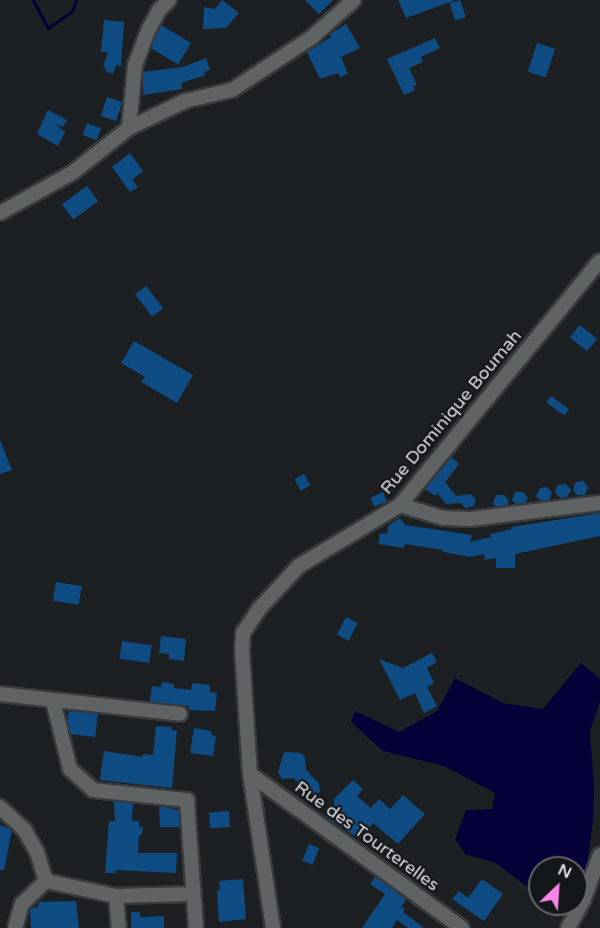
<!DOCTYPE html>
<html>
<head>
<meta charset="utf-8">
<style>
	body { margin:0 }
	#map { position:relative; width:600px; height:928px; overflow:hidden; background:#1d2022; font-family:"Varela Round",sans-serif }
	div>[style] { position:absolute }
	.water>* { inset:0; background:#040037 }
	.stream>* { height:3px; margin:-1.5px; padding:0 1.5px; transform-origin:1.5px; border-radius:1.5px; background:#040037 }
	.building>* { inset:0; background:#0e4c83; transform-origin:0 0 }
	.roads { filter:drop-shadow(2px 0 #383a3c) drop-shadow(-2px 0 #383a3c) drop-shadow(0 2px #383a3c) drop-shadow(0 -2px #383a3c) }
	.street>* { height:14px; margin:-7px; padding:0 7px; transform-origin:7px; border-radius:7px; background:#606363 }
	span { translate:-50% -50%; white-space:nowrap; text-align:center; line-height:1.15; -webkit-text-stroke:4.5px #141719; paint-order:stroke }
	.street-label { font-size:18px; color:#dbdddf }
	.north { position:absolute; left:528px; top:856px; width:60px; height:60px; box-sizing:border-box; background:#141719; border:2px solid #646668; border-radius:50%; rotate:25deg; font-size:16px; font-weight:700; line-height:24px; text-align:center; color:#dbdddf }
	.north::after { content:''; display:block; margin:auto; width:21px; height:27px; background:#f987e9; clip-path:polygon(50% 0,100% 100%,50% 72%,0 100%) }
</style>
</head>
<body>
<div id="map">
	<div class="water">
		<i style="clip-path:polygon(581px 663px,600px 679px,600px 701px,590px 732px,594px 786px,593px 821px,586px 873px,576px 892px,576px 868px,540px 868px,540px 893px,527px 887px,496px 863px,465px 854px,455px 839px,466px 810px,492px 809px,495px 793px,444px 766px,383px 751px,351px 722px,355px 711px,399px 732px,437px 711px,455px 678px,503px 703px,543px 709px)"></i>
	</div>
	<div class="stream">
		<i style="left:33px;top:0;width:32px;rotate:62deg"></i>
		<i style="left:48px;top:28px;width:29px;rotate:-35deg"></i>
		<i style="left:72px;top:11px;width:12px;rotate:-70deg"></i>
	</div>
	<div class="building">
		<i style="clip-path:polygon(222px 0,239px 13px,226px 28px,203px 29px,204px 7px,215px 9px)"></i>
		<i style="clip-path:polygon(305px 0,333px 0,319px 14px)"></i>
		<i style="clip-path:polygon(398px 0,453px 0,453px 1px,406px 18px)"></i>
		<i style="left:460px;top:0;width:18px;height:11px;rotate:71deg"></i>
		<i style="clip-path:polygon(104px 20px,124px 22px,121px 66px,116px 65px,113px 74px,105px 71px,106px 68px,103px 67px,108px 52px,101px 52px)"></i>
		<i style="clip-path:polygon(346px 24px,360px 48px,341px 57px,348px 74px,340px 77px,338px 73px,320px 79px,307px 52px,331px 37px,330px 34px)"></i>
		<i style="left:161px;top:25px;width:35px;height:25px;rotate:31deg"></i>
		<i style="clip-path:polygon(435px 38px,440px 48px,421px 57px,423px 62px,409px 68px,417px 85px,413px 86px,415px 90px,404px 95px,387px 59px)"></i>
		<i style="left:537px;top:43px;width:19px;height:30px;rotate:18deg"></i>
		<i style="clip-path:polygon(206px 58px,210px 70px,204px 72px,205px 75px,181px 83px,182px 89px,143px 95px,143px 72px,183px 67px)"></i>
		<i style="left:107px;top:97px;width:16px;height:20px;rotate:18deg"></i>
		<i style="clip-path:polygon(48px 110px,67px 120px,63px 127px,55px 124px,65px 132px,58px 146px,37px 134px)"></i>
		<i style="left:87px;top:123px;width:15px;height:13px;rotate:20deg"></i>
		<i style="clip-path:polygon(130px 153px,143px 171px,132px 180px,138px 187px,130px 192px,112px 167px)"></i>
		<i style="left:87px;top:186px;width:19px;height:31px;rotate:54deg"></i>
		<i style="left:146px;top:286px;width:28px;height:14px;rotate:52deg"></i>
		<i style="left:580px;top:325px;width:22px;height:16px;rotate:39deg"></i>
		<i style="clip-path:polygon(134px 341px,193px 375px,177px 403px,141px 382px,145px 377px,121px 363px)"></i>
		<i style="left:551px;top:396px;width:22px;height:8px;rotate:36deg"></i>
		<i style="clip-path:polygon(0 440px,12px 470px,0 474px)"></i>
		<i style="clip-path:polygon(451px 457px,459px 464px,445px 482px,456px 496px,471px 494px,476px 500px,473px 507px,465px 508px,461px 503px,446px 504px,437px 493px,435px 496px,425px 489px)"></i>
		<i style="left:304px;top:474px;width:13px;height:11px;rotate:61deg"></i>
		<i style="clip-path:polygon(583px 481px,588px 487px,585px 495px,577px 495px,573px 490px,576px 482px)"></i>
		<i style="clip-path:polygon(566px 484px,571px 490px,567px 497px,560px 498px,555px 492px,558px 485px)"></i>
		<i style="clip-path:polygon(547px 487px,552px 493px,549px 500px,541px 501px,536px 496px,540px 488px)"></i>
		<i style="left:383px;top:492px;width:10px;height:14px;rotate:66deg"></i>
		<i style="clip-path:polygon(515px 492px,523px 492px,528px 498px,525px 503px,516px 504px,512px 500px)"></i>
		<i style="clip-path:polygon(496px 495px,504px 495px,509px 501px,507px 506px,496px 507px,493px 503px)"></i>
		<i style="clip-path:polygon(600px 513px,600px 536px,515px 554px,515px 568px,496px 568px,496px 558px,485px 560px,484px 554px,470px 557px,443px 552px,443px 550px,405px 544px,404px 548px,378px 544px,380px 533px,387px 534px,388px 526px,400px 518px,405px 525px,472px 535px,470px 542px,491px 537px,490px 534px,512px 529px,511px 527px)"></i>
		<i style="left:56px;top:582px;width:26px;height:19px;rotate:9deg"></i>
		<i style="left:346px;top:617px;width:13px;height:20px;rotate:27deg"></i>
		<i style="clip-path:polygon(161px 636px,186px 639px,184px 661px,169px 659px,169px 654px,159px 653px)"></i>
		<i style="left:122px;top:641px;width:30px;height:18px;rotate:8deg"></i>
		<i style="clip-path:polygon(432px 653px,437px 662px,427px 668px,434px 683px,427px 687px,437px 706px,424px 713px,415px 693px,400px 700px,379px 659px,403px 668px)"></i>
		<i style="clip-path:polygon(162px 682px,174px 684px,174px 688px,191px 690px,192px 683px,210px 685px,210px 692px,217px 693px,215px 711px,189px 710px,189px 706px,150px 702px,152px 686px,161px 687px)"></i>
		<i style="clip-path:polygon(69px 711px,98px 714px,95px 737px,70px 734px,67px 722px)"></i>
		<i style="clip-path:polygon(156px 726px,172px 727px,171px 730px,177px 731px,172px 788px,100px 780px,104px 751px,143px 757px,143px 754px,153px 755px)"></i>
		<i style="clip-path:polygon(194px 728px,211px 731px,211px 735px,216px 736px,213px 756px,190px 753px)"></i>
		<i style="clip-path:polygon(284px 752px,301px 753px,305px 757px,306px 770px,319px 783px,320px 791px,316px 795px,308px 793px,294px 778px,282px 779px,278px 772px)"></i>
		<i style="clip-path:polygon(353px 780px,363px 789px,357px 796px,371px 808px,379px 799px,390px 809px,403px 795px,425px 814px,398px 844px,373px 823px,359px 839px,325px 816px,334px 805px,334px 799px)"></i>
		<i style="clip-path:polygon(114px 801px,133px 803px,132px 818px,133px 821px,139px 821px,139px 827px,143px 827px,142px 835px,139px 835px,138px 853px,177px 853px,176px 873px,116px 870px,116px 873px,105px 873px,109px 821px,115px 821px)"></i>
		<i style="clip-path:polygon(159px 806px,179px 810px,179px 827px,160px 827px)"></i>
		<i style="left:229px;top:811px;width:16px;height:20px;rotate:86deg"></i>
		<i style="clip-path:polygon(0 825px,12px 830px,4px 870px,0 870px)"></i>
		<i style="left:309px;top:844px;width:11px;height:18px;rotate:22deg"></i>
		<i style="clip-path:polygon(375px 877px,407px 899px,401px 907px,405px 909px,403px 912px,424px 928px,408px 928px,397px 920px,392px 928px,362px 928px,385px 894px,370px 884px)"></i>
		<i style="clip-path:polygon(243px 879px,246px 919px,219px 922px,217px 890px,220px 890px,219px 881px)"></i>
		<i style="clip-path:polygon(482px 879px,503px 894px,484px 921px,452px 899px,459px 891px,468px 898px)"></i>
		<i style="clip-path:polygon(76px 901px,79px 928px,31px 928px,30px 909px,39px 906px,39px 902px)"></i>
		<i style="clip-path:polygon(131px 912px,140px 912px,140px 917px,164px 916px,164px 928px,131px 928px)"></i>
	</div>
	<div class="roads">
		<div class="street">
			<i style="left:129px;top:128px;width:62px;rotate:-25.7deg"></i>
			<i style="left:185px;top:101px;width:48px;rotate:-13.2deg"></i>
			<i style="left:232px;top:90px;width:95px;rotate:-33.4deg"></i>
			<i style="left:311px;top:38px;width:57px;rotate:-41.5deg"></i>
			<i style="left:0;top:213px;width:82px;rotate:-29.1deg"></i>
			<i style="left:72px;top:173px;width:73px;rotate:-38.3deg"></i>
			<i style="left:129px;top:128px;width:63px;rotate:-84.6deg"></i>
			<i style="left:135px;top:65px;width:39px;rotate:-69deg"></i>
			<i style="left:149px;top:29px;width:21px;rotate:-62deg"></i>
			<i style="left:159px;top:10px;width:14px;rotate:-45deg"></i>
			<i style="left:400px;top:505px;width:45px;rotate:16.8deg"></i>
			<i style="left:443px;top:518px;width:28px;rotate:2deg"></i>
			<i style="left:471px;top:519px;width:130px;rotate:-7.1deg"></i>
			<i style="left:0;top:694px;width:181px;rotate:6.3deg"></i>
			<i style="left:53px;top:701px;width:70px;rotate:76deg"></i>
			<i style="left:70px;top:769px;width:31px;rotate:42deg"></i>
			<i style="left:93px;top:790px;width:95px;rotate:6.1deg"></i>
			<i style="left:187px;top:800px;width:128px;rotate:86deg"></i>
			<i style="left:250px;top:774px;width:262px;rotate:36deg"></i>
			<i style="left:0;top:807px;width:33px;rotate:43deg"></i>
			<i style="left:24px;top:829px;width:26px;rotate:61deg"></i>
			<i style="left:37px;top:852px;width:30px;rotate:73deg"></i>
			<i style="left:46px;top:881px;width:72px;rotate:12.1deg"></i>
			<i style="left:116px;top:896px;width:76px;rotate:-1.5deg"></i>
			<i style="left:116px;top:896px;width:32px;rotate:85deg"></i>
			<i style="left:15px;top:928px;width:25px;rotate:-74deg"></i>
			<i style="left:22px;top:904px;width:33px;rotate:-44deg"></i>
			<i style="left:273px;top:928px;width:156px;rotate:-98.5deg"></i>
			<i style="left:250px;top:774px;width:125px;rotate:-93.7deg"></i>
			<i style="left:242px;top:649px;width:16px;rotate:-86deg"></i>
			<i style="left:243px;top:633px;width:29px;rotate:-56deg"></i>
			<i style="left:259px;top:609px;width:59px;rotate:-47.1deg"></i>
			<i style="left:299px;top:566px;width:118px;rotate:-31.1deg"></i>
			<i style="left:400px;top:505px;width:315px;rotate:-50.7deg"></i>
			<i style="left:568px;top:928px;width:31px;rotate:-61deg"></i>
			<i style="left:583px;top:901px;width:49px;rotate:-69.7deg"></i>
		</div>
	</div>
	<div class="street-label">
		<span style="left:451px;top:412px;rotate:-50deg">Rue Dominique Boumah</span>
		<span style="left:367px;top:836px;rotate:36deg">Rue des Tourterelles</span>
	</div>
	<div class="north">N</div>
</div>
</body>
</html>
